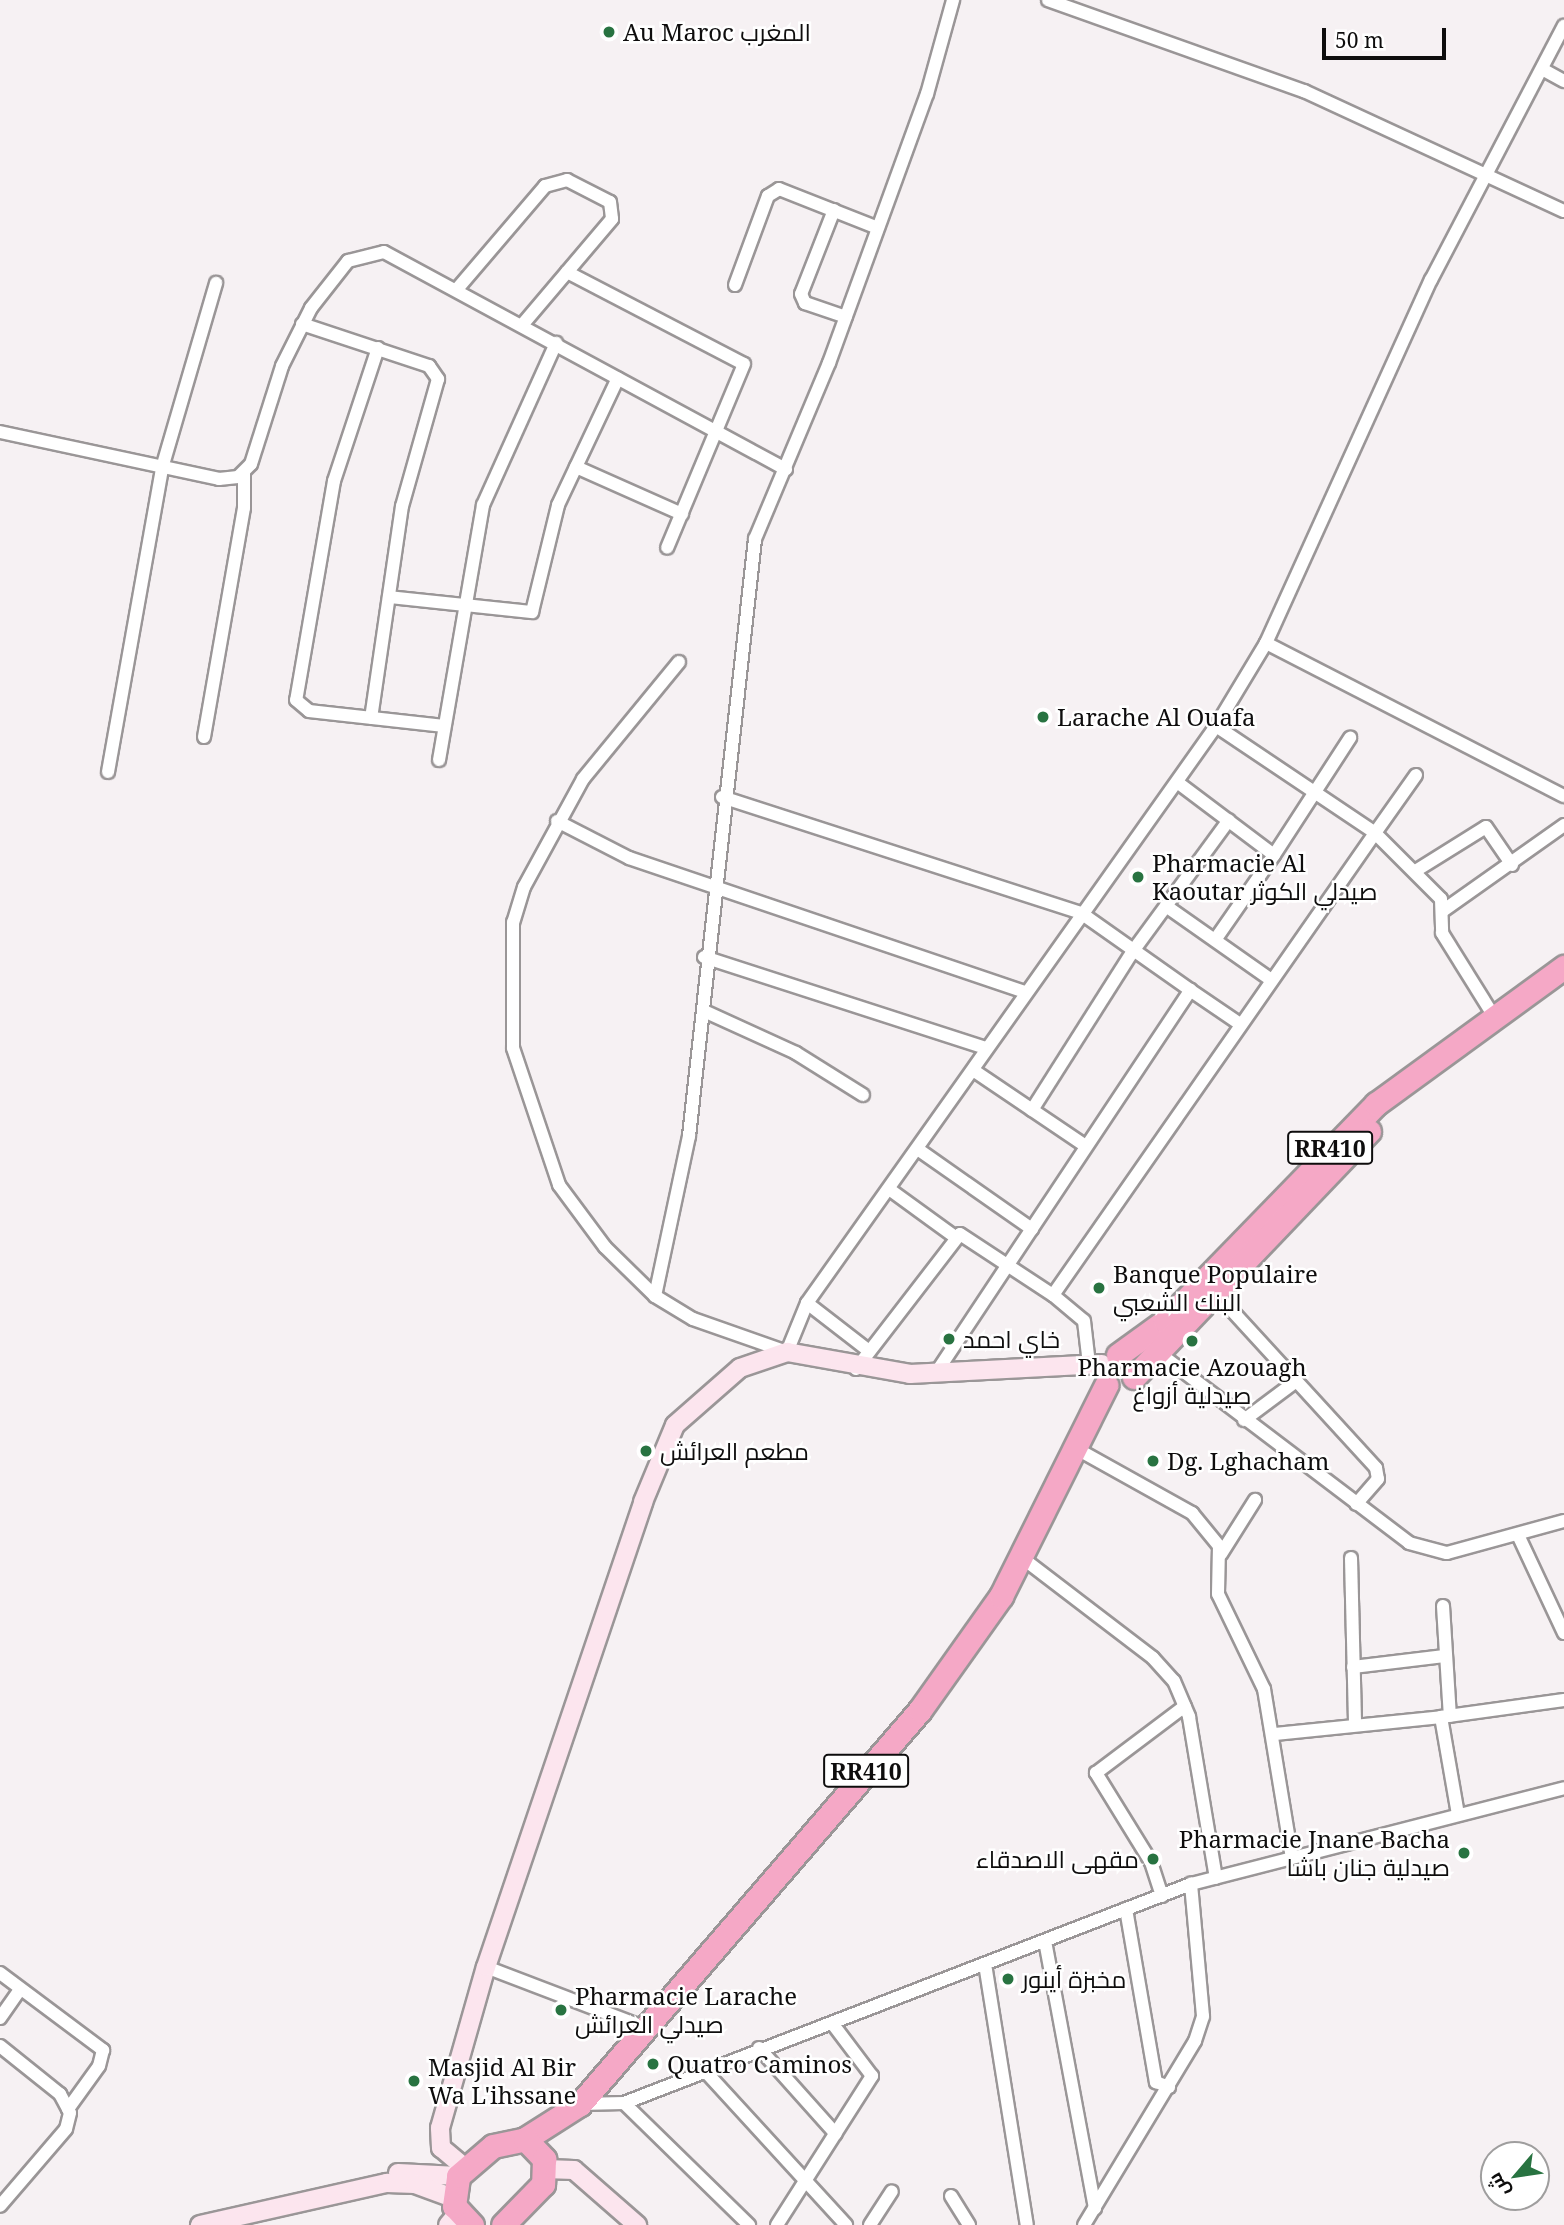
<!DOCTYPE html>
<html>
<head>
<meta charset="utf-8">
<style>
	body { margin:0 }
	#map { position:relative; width:1564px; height:2225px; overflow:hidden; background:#f6f1f3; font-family:"Noto Serif",Cairo,serif }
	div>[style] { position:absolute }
	.roads { filter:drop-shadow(2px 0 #9a9697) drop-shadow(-2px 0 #9a9697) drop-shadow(0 2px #9a9697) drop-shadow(0 -2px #9a9697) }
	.street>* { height:12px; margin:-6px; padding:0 6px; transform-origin:6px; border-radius:6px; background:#fff }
	.secondary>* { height:18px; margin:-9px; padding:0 9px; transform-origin:9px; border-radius:9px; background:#fce5ee }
	.highway>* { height:23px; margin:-11.5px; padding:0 11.5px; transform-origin:11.5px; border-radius:11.5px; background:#f5a8c6 }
	.dots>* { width:19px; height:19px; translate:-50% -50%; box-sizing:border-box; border:4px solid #fff; border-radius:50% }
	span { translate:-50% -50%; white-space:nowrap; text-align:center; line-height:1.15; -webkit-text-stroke:5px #fff; paint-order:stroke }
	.shield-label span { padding:2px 5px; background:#fff; border:2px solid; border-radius:5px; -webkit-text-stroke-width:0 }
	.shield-label { font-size:23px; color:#0e0d0d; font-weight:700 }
	.poi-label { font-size:24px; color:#0e0d0d }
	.left { translate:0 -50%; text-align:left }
	.right { translate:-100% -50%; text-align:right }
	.north { position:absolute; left:1480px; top:2141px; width:70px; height:70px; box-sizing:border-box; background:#fff; border:2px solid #9f9e9e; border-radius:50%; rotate:241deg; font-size:19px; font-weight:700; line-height:28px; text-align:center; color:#0e0d0d }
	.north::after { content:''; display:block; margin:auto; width:24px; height:32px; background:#287341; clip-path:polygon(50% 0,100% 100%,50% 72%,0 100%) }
	.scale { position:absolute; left:1322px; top:28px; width:124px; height:32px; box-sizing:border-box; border:4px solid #0e0d0d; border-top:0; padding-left:9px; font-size:21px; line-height:24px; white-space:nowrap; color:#0e0d0d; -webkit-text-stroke:5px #fff; paint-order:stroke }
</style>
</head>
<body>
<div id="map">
	<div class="roads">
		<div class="street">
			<i style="left:1048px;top:0;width:272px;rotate:19.6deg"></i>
			<i style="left:1304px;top:91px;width:286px;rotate:24.8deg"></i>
			<i style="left:1542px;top:69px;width:25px;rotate:29deg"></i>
			<i style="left:834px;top:210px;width:90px;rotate:111.4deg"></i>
			<i style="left:801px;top:294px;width:10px;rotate:66deg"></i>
			<i style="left:805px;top:303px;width:43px;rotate:18.9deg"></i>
			<i style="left:567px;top:272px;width:199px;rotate:27.5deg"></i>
			<i style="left:744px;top:364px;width:199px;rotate:112.7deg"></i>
			<i style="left:735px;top:285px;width:95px;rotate:-69.7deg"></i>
			<i style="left:768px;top:196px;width:13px;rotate:-32deg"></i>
			<i style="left:779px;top:189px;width:106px;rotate:21.5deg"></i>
			<i style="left:458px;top:288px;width:134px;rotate:-49.5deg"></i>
			<i style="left:545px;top:186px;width:23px;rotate:-15deg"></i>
			<i style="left:567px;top:180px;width:48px;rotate:27.1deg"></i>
			<i style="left:610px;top:202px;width:17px;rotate:83deg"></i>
			<i style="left:612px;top:219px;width:138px;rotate:130.3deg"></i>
			<i style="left:302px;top:324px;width:134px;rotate:18.3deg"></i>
			<i style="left:429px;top:366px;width:16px;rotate:55deg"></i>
			<i style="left:438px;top:379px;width:132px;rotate:105.8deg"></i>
			<i style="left:402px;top:506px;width:214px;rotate:98.3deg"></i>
			<i style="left:378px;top:348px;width:140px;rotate:108.3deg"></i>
			<i style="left:334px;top:481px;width:222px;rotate:99.8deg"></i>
			<i style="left:296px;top:700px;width:17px;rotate:40deg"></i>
			<i style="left:309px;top:711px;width:136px;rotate:6.3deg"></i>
			<i style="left:0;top:432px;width:224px;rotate:12.1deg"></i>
			<i style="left:219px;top:479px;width:19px;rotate:-6deg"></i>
			<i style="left:238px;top:477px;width:18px;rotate:-45deg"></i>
			<i style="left:251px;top:464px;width:103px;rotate:-72.4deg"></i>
			<i style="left:282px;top:366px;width:65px;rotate:-63.4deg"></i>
			<i style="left:311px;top:308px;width:60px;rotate:-51.8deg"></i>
			<i style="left:348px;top:261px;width:37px;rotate:-14deg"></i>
			<i style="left:384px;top:252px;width:457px;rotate:28.4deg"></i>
			<i style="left:576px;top:467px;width:116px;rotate:23.9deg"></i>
			<i style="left:389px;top:597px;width:144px;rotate:6deg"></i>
			<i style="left:532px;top:612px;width:110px;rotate:-76.3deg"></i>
			<i style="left:558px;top:505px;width:140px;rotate:-64.7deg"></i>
			<i style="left:1266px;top:643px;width:335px;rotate:27.2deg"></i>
			<i style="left:679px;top:662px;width:151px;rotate:129.4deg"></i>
			<i style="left:583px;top:779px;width:123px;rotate:118.6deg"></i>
			<i style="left:524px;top:887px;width:37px;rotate:107deg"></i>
			<i style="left:513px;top:922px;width:126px;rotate:90deg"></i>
			<i style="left:513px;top:1048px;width:145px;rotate:71.4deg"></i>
			<i style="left:559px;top:1185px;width:77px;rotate:53.4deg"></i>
			<i style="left:605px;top:1247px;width:70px;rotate:44.4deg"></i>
			<i style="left:655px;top:1296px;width:44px;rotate:31.2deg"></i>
			<i style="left:693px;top:1319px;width:100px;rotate:19.3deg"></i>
			<i style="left:787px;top:1352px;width:53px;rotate:-67.8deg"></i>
			<i style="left:807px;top:1303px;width:707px;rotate:-54.67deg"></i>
			<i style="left:1216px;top:726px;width:97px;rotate:-58.9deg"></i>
			<i style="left:1266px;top:643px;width:399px;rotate:-65.6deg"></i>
			<i style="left:1431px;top:280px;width:287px;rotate:-62.4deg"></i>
			<i style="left:1216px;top:726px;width:192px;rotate:33.9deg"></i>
			<i style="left:1375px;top:833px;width:71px;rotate:-54.7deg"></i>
			<i style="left:204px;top:737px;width:232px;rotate:-80.1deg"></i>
			<i style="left:244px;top:508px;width:35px;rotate:-90deg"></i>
			<i style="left:439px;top:760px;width:259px;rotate:-80.2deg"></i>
			<i style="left:483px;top:505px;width:178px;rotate:-65.7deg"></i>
			<i style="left:108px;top:772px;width:309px;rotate:-79.9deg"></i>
			<i style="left:162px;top:468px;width:193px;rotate:-73.7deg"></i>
			<i style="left:1177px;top:782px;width:121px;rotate:37deg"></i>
			<i style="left:1274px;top:855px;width:140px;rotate:-57deg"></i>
			<i style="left:722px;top:797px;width:377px;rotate:17.9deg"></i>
			<i style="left:1081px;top:913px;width:133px;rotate:35.2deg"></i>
			<i style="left:557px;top:821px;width:81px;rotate:27.2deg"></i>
			<i style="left:629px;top:858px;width:416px;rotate:18.7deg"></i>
			<i style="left:1417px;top:870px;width:81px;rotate:-31.9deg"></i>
			<i style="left:1486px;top:827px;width:46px;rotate:55.6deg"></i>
			<i style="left:1166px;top:906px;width:127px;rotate:35.1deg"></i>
			<i style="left:1444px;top:910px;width:147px;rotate:-35.3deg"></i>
			<i style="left:1215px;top:940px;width:103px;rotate:-55.2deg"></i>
			<i style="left:704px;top:957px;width:296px;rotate:17.9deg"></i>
			<i style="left:704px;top:1011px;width:101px;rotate:24.5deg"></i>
			<i style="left:796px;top:1053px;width:79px;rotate:32.1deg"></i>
			<i style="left:973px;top:1070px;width:134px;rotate:34deg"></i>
			<i style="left:1032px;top:1110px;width:188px;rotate:-57.6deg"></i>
			<i style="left:1133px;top:951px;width:162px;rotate:-53.8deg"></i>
			<i style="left:919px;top:1150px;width:138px;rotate:35deg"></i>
			<i style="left:889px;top:1189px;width:82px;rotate:36deg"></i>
			<i style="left:1214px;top:1291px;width:240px;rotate:47.5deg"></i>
			<i style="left:1376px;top:1468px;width:11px;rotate:80deg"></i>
			<i style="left:1378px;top:1479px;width:33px;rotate:131deg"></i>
			<i style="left:1053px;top:1295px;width:40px;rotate:40deg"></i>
			<i style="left:1084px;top:1321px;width:43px;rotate:83.4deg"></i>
			<i style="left:655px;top:1296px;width:164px;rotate:-78deg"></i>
			<i style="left:689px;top:1136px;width:601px;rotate:-83.69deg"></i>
			<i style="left:755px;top:539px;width:191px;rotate:-67.2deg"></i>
			<i style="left:829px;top:363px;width:286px;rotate:-70deg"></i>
			<i style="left:927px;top:94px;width:98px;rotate:-74.5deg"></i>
			<i style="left:807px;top:1303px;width:78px;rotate:37.7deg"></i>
			<i style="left:1159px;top:1353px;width:314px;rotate:37.2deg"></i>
			<i style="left:1409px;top:1543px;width:39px;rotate:15deg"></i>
			<i style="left:1447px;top:1553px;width:121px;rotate:-15.3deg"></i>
			<i style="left:856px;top:1369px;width:170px;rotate:-52.4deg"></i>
			<i style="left:960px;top:1234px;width:111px;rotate:33.3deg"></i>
			<i style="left:1053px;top:1295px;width:563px;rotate:-55.12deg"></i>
			<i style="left:1375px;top:833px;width:93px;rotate:45deg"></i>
			<i style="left:1441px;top:899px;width:34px;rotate:88deg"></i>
			<i style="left:1442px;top:933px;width:97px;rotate:58.1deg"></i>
			<i style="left:936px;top:1373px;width:460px;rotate:-56.4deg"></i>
			<i style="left:1190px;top:990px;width:60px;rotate:34.2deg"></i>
			<i style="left:1244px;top:1420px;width:64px;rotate:-36.7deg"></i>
			<i style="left:1077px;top:1449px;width:132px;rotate:29.1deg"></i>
			<i style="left:1192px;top:1513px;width:43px;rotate:50.7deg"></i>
			<i style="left:1219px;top:1546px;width:48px;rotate:91.2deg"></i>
			<i style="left:1218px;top:1594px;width:106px;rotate:64.2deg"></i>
			<i style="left:1264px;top:1689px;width:171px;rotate:80.6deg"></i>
			<i style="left:1519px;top:1537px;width:106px;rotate:64.9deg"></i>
			<i style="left:1221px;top:1554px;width:64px;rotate:-57.8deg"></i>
			<i style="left:1021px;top:1557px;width:166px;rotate:37.4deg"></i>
			<i style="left:1153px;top:1658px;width:31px;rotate:48deg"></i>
			<i style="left:1174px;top:1681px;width:39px;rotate:67deg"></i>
			<i style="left:1189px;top:1717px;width:163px;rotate:80.5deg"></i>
			<i style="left:1351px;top:1558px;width:164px;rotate:88.6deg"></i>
			<i style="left:1443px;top:1606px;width:110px;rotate:86.4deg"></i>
			<i style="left:1353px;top:1667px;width:92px;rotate:-6.9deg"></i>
			<i style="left:1441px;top:1717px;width:124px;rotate:-7.9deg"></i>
			<i style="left:1275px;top:1734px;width:167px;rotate:-5.8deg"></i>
			<i style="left:1441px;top:1717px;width:98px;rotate:80.1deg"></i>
			<i style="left:1162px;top:1896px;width:36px;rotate:-108deg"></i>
			<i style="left:1151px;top:1862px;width:105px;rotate:-121.7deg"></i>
			<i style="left:1096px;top:1773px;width:111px;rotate:-37deg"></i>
			<i style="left:1126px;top:1909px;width:176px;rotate:80.2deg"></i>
			<i style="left:1156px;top:2082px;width:14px;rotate:21deg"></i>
			<i style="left:1045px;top:1941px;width:272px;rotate:79.4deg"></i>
			<i style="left:985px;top:1964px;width:264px;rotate:80.9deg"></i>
			<i style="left:486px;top:1967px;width:171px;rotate:20.9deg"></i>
			<i style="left:0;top:1973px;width:129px;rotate:36.8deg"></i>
			<i style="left:103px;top:2050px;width:16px;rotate:104deg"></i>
			<i style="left:99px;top:2066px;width:53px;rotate:125.8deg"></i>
			<i style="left:0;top:2018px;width:35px;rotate:-55deg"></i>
			<i style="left:0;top:2046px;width:77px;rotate:38.7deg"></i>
			<i style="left:60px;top:2094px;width:21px;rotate:62deg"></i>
			<i style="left:70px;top:2113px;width:16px;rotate:104deg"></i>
			<i style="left:66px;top:2129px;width:101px;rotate:130.6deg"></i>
			<i style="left:759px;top:2048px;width:115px;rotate:48.2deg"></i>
			<i style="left:705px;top:2071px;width:209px;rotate:47.5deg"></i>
			<i style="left:624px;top:2103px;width:175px;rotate:44.3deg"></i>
			<i style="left:580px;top:2104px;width:44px;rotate:-1.3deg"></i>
			<i style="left:624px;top:2103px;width:608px;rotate:-21.12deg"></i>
			<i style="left:1191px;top:1884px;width:385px;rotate:-14.4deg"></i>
			<i style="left:951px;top:2196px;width:34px;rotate:58deg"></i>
			<i style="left:777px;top:2225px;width:177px;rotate:-57.5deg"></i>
			<i style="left:872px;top:2076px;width:66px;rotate:-127deg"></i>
			<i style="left:870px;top:2225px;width:40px;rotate:-57.1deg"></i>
			<i style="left:1084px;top:2225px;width:215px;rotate:-58.9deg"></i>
			<i style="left:1195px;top:2041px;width:26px;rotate:-72deg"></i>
			<i style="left:1203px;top:2016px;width:133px;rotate:-95.2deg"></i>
		</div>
		<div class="secondary">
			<i style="left:464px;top:2167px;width:30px;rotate:-140deg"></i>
			<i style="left:441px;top:2148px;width:20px;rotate:-93deg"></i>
			<i style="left:440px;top:2128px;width:167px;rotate:-74.1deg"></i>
			<i style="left:486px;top:1967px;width:491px;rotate:-71.3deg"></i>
			<i style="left:643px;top:1502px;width:83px;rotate:-67.4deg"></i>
			<i style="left:675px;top:1425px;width:86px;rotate:-41.2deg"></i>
			<i style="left:740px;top:1368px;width:50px;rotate:-18.8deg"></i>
			<i style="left:787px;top:1352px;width:125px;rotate:10.1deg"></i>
			<i style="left:910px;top:1374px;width:192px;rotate:-3deg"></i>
			<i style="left:545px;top:2169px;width:29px;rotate:2deg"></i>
			<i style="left:574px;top:2170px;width:84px;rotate:41.1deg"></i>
			<i style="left:398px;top:2173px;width:60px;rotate:2.9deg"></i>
			<i style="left:200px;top:2225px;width:192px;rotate:-12.7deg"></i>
			<i style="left:387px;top:2183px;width:28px;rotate:2deg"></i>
			<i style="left:415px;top:2184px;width:40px;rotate:20.2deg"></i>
			<i style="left:448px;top:2225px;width:16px;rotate:-50deg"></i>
		</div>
		<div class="highway">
			<i style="left:1118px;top:1355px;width:58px;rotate:-35.9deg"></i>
			<i style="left:1165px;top:1321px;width:303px;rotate:-45.8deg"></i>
			<i style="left:1376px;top:1104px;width:233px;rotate:-36.1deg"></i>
			<i style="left:1134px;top:1377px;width:340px;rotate:-46.3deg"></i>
			<i style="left:525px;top:2139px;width:65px;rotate:-32.5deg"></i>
			<i style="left:580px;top:2104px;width:520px;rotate:-49.21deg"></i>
			<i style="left:920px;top:1710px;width:140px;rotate:-54.6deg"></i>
			<i style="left:1001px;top:1596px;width:236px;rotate:-63.5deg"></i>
			<i style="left:472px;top:2225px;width:26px;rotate:-133deg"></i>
			<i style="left:454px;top:2206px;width:30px;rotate:-82deg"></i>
			<i style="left:458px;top:2176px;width:46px;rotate:-40.6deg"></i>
			<i style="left:493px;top:2146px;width:33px;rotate:-12deg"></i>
			<i style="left:525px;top:2139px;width:28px;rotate:46deg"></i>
			<i style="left:544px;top:2159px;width:25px;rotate:92deg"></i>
			<i style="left:543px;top:2184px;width:57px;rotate:134.3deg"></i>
		</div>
	</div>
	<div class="dots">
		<i style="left:609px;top:32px;background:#287341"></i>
		<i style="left:1043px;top:717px;background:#287341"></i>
		<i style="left:1138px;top:877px;background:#287341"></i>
		<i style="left:1099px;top:1288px;background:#287341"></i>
		<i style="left:949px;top:1339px;background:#287341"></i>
		<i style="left:1192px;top:1341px;background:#287341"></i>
		<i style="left:646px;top:1451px;background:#287341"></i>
		<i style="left:1153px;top:1461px;background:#287341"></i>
		<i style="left:1464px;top:1853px;background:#287341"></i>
		<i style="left:1153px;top:1859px;background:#287341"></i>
		<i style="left:1008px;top:1979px;background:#287341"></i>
		<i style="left:561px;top:2010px;background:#287341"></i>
		<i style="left:653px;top:2064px;background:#287341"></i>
		<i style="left:414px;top:2081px;background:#287341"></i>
	</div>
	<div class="shield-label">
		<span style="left:1330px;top:1148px">RR410</span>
		<span style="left:866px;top:1771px">RR410</span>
	</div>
	<div class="poi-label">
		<span class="left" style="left:623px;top:32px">Au Maroc المغرب</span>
		<span class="left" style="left:1057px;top:717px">Larache Al Ouafa</span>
		<span class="left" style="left:1152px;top:877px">Pharmacie Al<br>Kaoutar صيدلي الكوثر</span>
		<span class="left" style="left:1113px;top:1288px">Banque Populaire<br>البنك الشعبي</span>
		<span class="left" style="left:963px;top:1339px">خاي احمد</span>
		<span style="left:1192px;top:1381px">Pharmacie Azouagh<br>صيدلية أزواغ</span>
		<span class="left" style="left:660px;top:1451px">مطعم العرائش</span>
		<span class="left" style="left:1167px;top:1461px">Dg. Lghacham</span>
		<span class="right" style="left:1450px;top:1853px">Pharmacie Jnane Bacha<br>صيدلية جنان باشا</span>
		<span class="right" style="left:1139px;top:1859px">مقهى الاصدقاء</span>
		<span class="left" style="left:1022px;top:1979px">مخبزة أينور</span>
		<span class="left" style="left:575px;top:2010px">Pharmacie Larache<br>صيدلي العرائش</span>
		<span class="left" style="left:667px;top:2064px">Quatro Caminos</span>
		<span class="left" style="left:428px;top:2081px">Masjid Al Bir<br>Wa L'ihssane</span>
	</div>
	<div class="north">ش</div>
	<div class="scale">50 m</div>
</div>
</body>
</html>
